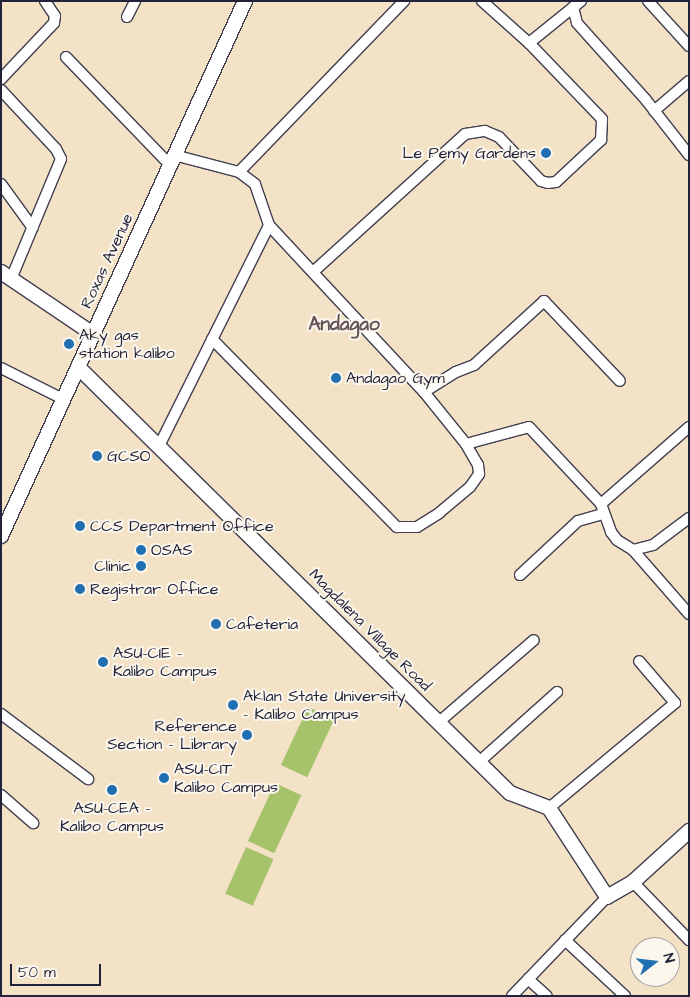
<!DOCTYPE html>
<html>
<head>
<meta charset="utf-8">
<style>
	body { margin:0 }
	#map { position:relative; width:690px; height:997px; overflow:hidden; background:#f4e2c7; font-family:"Architects Daughter",sans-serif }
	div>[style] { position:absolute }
	.green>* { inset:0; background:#a6c36b; transform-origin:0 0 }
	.roads { filter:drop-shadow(1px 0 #423f50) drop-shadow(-1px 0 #423f50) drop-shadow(0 1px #423f50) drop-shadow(0 -1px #423f50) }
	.street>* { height:10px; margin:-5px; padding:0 5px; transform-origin:5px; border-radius:5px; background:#fff }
	.secondary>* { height:14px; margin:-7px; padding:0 7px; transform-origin:7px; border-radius:7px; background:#fff }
	.dots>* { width:14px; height:14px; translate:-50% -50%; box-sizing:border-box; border:2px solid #fbf7ec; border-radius:50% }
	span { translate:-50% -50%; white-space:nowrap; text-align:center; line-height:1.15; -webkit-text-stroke:4px #fbf7ec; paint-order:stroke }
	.poi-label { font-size:16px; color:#22223b }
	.right { translate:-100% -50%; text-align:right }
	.left { translate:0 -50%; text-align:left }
	.street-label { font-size:16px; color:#22223b }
	.quarter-label { font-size:19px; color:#665359; font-weight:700 }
	.frame { position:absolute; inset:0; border:2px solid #22223b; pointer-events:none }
	.north { position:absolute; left:630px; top:937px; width:50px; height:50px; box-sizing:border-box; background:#fbf7ec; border:1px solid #a4a2a5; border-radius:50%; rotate:74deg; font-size:14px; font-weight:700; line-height:20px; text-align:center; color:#22223b }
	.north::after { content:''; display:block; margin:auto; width:18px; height:22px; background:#1f6fb2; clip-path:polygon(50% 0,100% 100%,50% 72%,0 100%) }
	.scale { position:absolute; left:10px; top:964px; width:91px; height:22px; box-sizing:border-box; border:2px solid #22223b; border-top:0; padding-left:6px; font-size:15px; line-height:18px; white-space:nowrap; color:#22223b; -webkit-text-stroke:4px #fbf7ec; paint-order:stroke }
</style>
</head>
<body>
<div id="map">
	<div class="green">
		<i style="left:308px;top:707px;width:29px;height:64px;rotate:25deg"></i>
		<i style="left:275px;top:783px;width:29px;height:64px;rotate:25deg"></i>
		<i style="left:246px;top:847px;width:30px;height:51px;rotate:24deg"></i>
	</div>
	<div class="roads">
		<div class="street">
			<i style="left:648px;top:1px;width:61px;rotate:47.7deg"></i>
			<i style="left:573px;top:7px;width:16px;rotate:76deg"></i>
			<i style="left:577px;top:23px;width:103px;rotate:48.1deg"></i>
			<i style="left:646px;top:100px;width:70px;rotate:52deg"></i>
			<i style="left:127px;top:17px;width:18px;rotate:-63deg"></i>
			<i style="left:529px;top:43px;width:67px;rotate:-38.9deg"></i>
			<i style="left:66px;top:57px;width:150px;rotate:46.1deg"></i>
			<i style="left:1px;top:79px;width:77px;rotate:-46.6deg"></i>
			<i style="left:54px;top:23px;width:7px;rotate:-82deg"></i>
			<i style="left:55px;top:16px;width:18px;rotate:-124deg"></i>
			<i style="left:1px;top:90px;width:81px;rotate:47deg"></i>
			<i style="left:56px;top:149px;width:11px;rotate:63deg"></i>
			<i style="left:61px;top:159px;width:130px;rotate:112.6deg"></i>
			<i style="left:654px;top:111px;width:46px;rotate:-40.6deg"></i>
			<i style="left:174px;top:155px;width:67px;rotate:14.7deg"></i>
			<i style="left:1px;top:184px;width:54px;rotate:54deg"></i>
			<i style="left:313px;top:272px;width:205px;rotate:-42.2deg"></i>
			<i style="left:465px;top:134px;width:20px;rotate:-9deg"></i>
			<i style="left:485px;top:131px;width:15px;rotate:23deg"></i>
			<i style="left:499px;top:137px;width:61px;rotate:46.3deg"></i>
			<i style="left:541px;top:181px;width:7px;rotate:16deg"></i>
			<i style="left:548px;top:183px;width:8px;rotate:-7deg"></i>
			<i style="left:556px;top:182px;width:62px;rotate:-43deg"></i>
			<i style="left:601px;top:140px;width:21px;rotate:-87deg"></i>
			<i style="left:602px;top:119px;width:105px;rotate:-133.8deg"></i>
			<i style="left:529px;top:43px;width:63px;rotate:-138.2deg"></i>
			<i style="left:212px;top:339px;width:264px;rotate:45.5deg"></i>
			<i style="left:397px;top:527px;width:20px"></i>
			<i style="left:417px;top:527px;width:26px;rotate:-32deg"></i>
			<i style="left:439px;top:513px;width:40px;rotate:-40deg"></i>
			<i style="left:470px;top:487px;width:16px;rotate:-55deg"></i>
			<i style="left:479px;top:474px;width:9px;rotate:-96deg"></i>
			<i style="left:478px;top:465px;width:24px;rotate:-120deg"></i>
			<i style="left:466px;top:444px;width:67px;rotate:-128.9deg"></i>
			<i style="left:424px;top:392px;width:228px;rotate:-132.9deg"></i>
			<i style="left:1px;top:368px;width:69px;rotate:26.6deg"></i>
			<i style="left:424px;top:392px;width:38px;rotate:-32deg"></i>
			<i style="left:456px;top:372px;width:19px;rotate:-21deg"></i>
			<i style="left:474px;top:365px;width:95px;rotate:-42.4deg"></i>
			<i style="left:544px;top:301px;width:110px;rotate:46.5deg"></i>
			<i style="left:466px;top:444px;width:65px;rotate:-15.1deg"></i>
			<i style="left:529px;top:427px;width:105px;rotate:46.9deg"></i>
			<i style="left:601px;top:504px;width:117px;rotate:-41.2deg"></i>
			<i style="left:159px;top:446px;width:247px;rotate:-63.5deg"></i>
			<i style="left:269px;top:225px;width:43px;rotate:-108.9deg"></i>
			<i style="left:255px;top:184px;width:20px;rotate:-143deg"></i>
			<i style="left:239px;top:172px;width:238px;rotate:-46deg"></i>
			<i style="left:601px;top:504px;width:30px;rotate:70deg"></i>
			<i style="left:611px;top:532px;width:10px;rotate:53deg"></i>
			<i style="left:617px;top:540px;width:19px;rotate:32deg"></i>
			<i style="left:633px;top:550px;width:21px;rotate:-14deg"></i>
			<i style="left:653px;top:545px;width:45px;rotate:-36.9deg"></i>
			<i style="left:633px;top:550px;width:85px;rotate:48.8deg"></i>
			<i style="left:520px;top:575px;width:79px;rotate:-43deg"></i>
			<i style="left:578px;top:521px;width:26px;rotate:-16deg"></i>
			<i style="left:1px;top:714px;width:109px;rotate:36.8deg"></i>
			<i style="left:439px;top:722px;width:125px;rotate:-40.8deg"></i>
			<i style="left:479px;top:762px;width:105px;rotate:-41.9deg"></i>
			<i style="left:1px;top:795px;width:43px;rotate:41.2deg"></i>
			<i style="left:549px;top:808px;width:164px;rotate:-39.8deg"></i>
			<i style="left:675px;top:703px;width:55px;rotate:-130.6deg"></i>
			<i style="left:633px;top:882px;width:81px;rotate:46deg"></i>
			<i style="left:565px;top:940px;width:82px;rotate:43deg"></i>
			<i style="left:528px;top:979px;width:25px;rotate:42deg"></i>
			<i style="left:512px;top:996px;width:137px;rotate:-46.2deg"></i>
		</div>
		<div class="secondary">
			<i style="left:1px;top:272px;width:111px;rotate:34deg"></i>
			<i style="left:78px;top:367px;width:607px;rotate:44.6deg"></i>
			<i style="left:510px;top:793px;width:42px;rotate:21deg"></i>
			<i style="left:549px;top:808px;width:106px;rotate:56.9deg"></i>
			<i style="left:607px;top:897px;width:30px;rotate:-30deg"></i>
			<i style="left:633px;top:882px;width:76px;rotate:-42.3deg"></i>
			<i style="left:1px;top:536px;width:588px;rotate:-65.48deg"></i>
		</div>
	</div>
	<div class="dots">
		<i style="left:546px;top:153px;background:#1f6fb2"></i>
		<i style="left:69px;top:344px;background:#1f6fb2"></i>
		<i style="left:336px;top:378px;background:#1f6fb2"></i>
		<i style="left:97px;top:456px;background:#1f6fb2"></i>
		<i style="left:80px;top:526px;background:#1f6fb2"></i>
		<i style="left:141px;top:550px;background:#1f6fb2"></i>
		<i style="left:141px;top:566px;background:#1f6fb2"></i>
		<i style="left:80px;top:589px;background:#1f6fb2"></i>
		<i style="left:216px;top:624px;background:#1f6fb2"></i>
		<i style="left:103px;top:662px;background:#1f6fb2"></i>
		<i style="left:233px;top:705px;background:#1f6fb2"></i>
		<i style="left:247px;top:735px;background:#1f6fb2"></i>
		<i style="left:164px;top:778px;background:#1f6fb2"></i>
		<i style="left:112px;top:790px;background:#1f6fb2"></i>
	</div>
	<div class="poi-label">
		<span class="right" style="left:536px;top:153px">Le Pemy Gardens</span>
		<span class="left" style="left:79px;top:344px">Aky gas<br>station kalibo</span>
		<span class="left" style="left:346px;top:378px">Andagao Gym</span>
		<span class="left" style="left:107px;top:456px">GCSO</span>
		<span class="left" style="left:90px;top:526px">CCS Department Office</span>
		<span class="left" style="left:151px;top:550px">OSAS</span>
		<span class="right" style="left:131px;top:566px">Clinic</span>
		<span class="left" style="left:90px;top:589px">Registrar Office</span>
		<span class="left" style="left:226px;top:624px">Cafeteria</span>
		<span class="left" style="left:113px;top:662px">ASU-CIE -<br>Kalibo Campus</span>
		<span class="left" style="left:243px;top:705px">Aklan State University<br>- Kalibo Campus</span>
		<span class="right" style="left:237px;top:735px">Reference<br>Section - Library</span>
		<span class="left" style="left:174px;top:778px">ASU-CIT<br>Kalibo Campus</span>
		<span style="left:112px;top:817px">ASU-CEA -<br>Kalibo Campus</span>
	</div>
	<div class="street-label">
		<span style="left:107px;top:261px;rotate:-65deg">Roxas Avenue</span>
		<span style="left:370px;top:630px;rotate:45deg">Magdalena Village Road</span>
	</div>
	<div class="quarter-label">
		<span style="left:344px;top:325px">Andagao</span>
	</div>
	<div class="frame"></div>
	<div class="north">N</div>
	<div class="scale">50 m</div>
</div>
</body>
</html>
